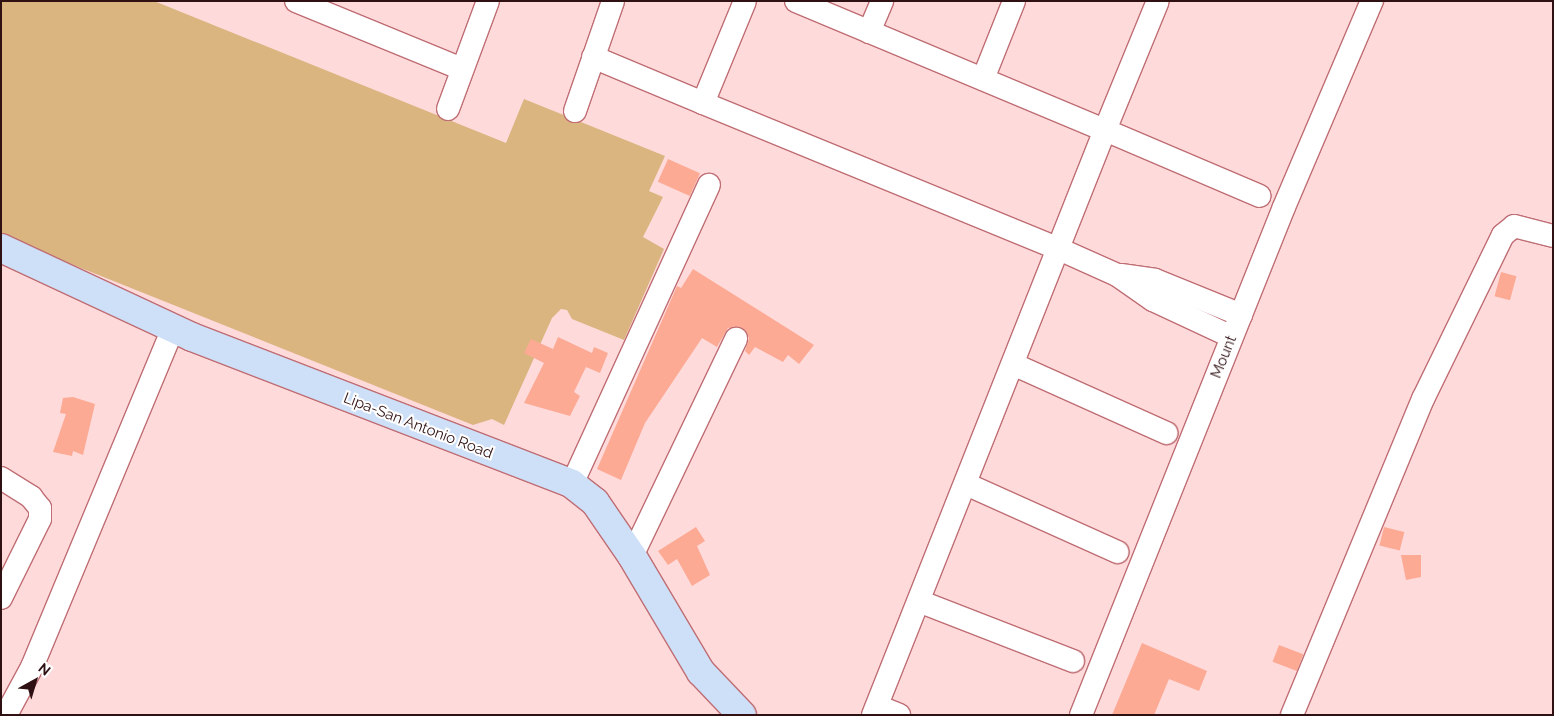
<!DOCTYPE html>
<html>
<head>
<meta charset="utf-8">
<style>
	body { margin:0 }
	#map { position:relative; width:1554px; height:716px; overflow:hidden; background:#ffdadb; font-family:Raleway,sans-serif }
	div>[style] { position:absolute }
	.green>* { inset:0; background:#dab580 }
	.building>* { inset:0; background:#fcaa94; transform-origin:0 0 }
	.roads { filter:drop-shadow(1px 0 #bf6e74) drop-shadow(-1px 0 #bf6e74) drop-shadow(0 1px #bf6e74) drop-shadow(0 -1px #bf6e74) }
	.minor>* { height:22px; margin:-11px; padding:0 11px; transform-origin:11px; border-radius:11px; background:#fff }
	.major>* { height:28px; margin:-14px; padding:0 14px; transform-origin:14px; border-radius:14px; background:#cee0f8 }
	span { translate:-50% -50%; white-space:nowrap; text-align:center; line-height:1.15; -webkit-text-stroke:4px #fff; paint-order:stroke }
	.street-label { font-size:15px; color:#2f1013 }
	.frame { position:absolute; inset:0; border:2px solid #2f1013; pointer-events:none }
	.north { position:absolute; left:10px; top:656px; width:50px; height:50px; -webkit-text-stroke:4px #fff; paint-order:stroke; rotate:39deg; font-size:14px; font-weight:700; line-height:20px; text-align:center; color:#2f1013 }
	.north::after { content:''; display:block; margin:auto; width:18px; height:22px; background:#2f1013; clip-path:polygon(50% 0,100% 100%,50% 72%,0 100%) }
</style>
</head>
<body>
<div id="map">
	<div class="green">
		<i style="clip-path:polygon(1px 1px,154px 1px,506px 143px,524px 99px,665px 156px,649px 191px,663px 197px,643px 237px,664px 249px,624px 340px,572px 319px,567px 310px,561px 309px,552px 318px,504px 425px,492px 419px,473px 425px,1px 236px)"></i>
	</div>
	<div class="building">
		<i style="left:668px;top:159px;width:35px;height:25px;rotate:24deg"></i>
		<i style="clip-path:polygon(693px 269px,814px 345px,799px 364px,788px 355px,783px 362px,755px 347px,749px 355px,745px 351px,749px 338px,741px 327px,728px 328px,717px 347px,702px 338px,645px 423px,621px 480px,597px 469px,677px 286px,681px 288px)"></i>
		<i style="left:1501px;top:272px;width:16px;height:25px;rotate:15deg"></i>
		<i style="clip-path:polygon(558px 337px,592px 353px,594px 347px,608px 353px,600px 373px,586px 367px,574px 392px,580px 396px,570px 416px,524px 403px,544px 363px,524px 353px,531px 339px,553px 349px)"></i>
		<i style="clip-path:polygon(73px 397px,95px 404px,83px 455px,73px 451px,72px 456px,53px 452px,66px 414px,60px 413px,63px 398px)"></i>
		<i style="clip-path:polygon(696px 527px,705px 541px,697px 546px,710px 575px,692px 586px,677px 559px,668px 565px,658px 551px)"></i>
		<i style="left:1384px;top:527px;width:21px;height:19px;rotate:14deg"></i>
		<i style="clip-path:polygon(1401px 555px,1421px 555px,1421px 577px,1406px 580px)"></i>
		<i style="clip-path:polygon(1142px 643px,1207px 671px,1199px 691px,1169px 679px,1154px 715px,1112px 715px)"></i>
		<i style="left:1279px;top:645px;width:26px;height:18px;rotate:21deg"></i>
	</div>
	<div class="roads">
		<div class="minor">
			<i style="left:296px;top:1px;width:179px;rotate:22.3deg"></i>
			<i style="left:796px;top:1px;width:335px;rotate:22.7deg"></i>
			<i style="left:1105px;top:130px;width:139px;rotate:-67.7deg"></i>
			<i style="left:869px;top:32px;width:34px;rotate:-67deg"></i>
			<i style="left:593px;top:57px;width:119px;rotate:22.7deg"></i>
			<i style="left:703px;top:103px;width:110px;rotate:-67.6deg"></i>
			<i style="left:983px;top:79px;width:84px;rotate:-68.3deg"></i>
			<i style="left:703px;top:103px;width:385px;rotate:22.3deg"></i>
			<i style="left:1059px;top:249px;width:64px;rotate:24.1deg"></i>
			<i style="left:1117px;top:275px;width:44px;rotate:34.8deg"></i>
			<i style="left:1153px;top:300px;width:87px;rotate:25.1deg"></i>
			<i style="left:448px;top:109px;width:115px;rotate:-69.7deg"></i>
			<i style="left:575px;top:111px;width:116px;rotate:-70.9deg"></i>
			<i style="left:1121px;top:275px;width:34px;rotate:8deg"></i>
			<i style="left:1155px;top:280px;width:93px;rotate:22.1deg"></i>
			<i style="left:1015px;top:365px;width:166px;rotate:24.2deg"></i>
			<i style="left:1px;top:478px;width:36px;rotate:32deg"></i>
			<i style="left:31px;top:497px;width:14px;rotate:51deg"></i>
			<i style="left:40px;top:508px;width:11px;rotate:90deg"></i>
			<i style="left:40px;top:519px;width:88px;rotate:116.3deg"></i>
			<i style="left:572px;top:484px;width:329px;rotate:-65.4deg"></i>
			<i style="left:966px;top:484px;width:166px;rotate:24.2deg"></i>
			<i style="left:632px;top:556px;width:241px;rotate:-64.4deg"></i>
			<i style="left:921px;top:602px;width:163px;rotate:21.2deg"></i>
			<i style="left:877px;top:706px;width:24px;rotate:22deg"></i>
			<i style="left:6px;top:715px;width:55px;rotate:-61.6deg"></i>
			<i style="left:32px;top:667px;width:367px;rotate:-67.4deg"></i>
			<i style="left:873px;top:715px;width:629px;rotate:-68.37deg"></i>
			<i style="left:1105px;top:130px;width:168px;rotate:23.1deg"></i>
			<i style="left:1081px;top:715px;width:547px;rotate:-68.22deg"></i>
			<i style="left:1284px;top:207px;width:224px;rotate:-66.9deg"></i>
			<i style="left:1292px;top:715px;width:342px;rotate:-67.5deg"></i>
			<i style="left:1423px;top:399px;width:182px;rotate:-64deg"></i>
			<i style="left:1503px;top:235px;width:14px;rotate:-39deg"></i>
			<i style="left:1514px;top:226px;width:40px;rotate:14.4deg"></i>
		</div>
		<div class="major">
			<i style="left:1px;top:248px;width:211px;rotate:25deg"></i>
			<i style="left:192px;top:337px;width:407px;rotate:21.1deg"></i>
			<i style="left:572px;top:484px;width:29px;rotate:38deg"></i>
			<i style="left:595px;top:502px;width:65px;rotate:55.6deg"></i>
			<i style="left:632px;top:556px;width:135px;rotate:59.3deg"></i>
			<i style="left:701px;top:672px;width:59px;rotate:46.4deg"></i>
		</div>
	</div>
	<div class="street-label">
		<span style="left:1224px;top:357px;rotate:-68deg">Mount</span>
		<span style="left:418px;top:426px;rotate:21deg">Lipa-San Antonio Road</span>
	</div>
	<div class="frame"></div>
	<div class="north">N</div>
</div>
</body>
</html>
